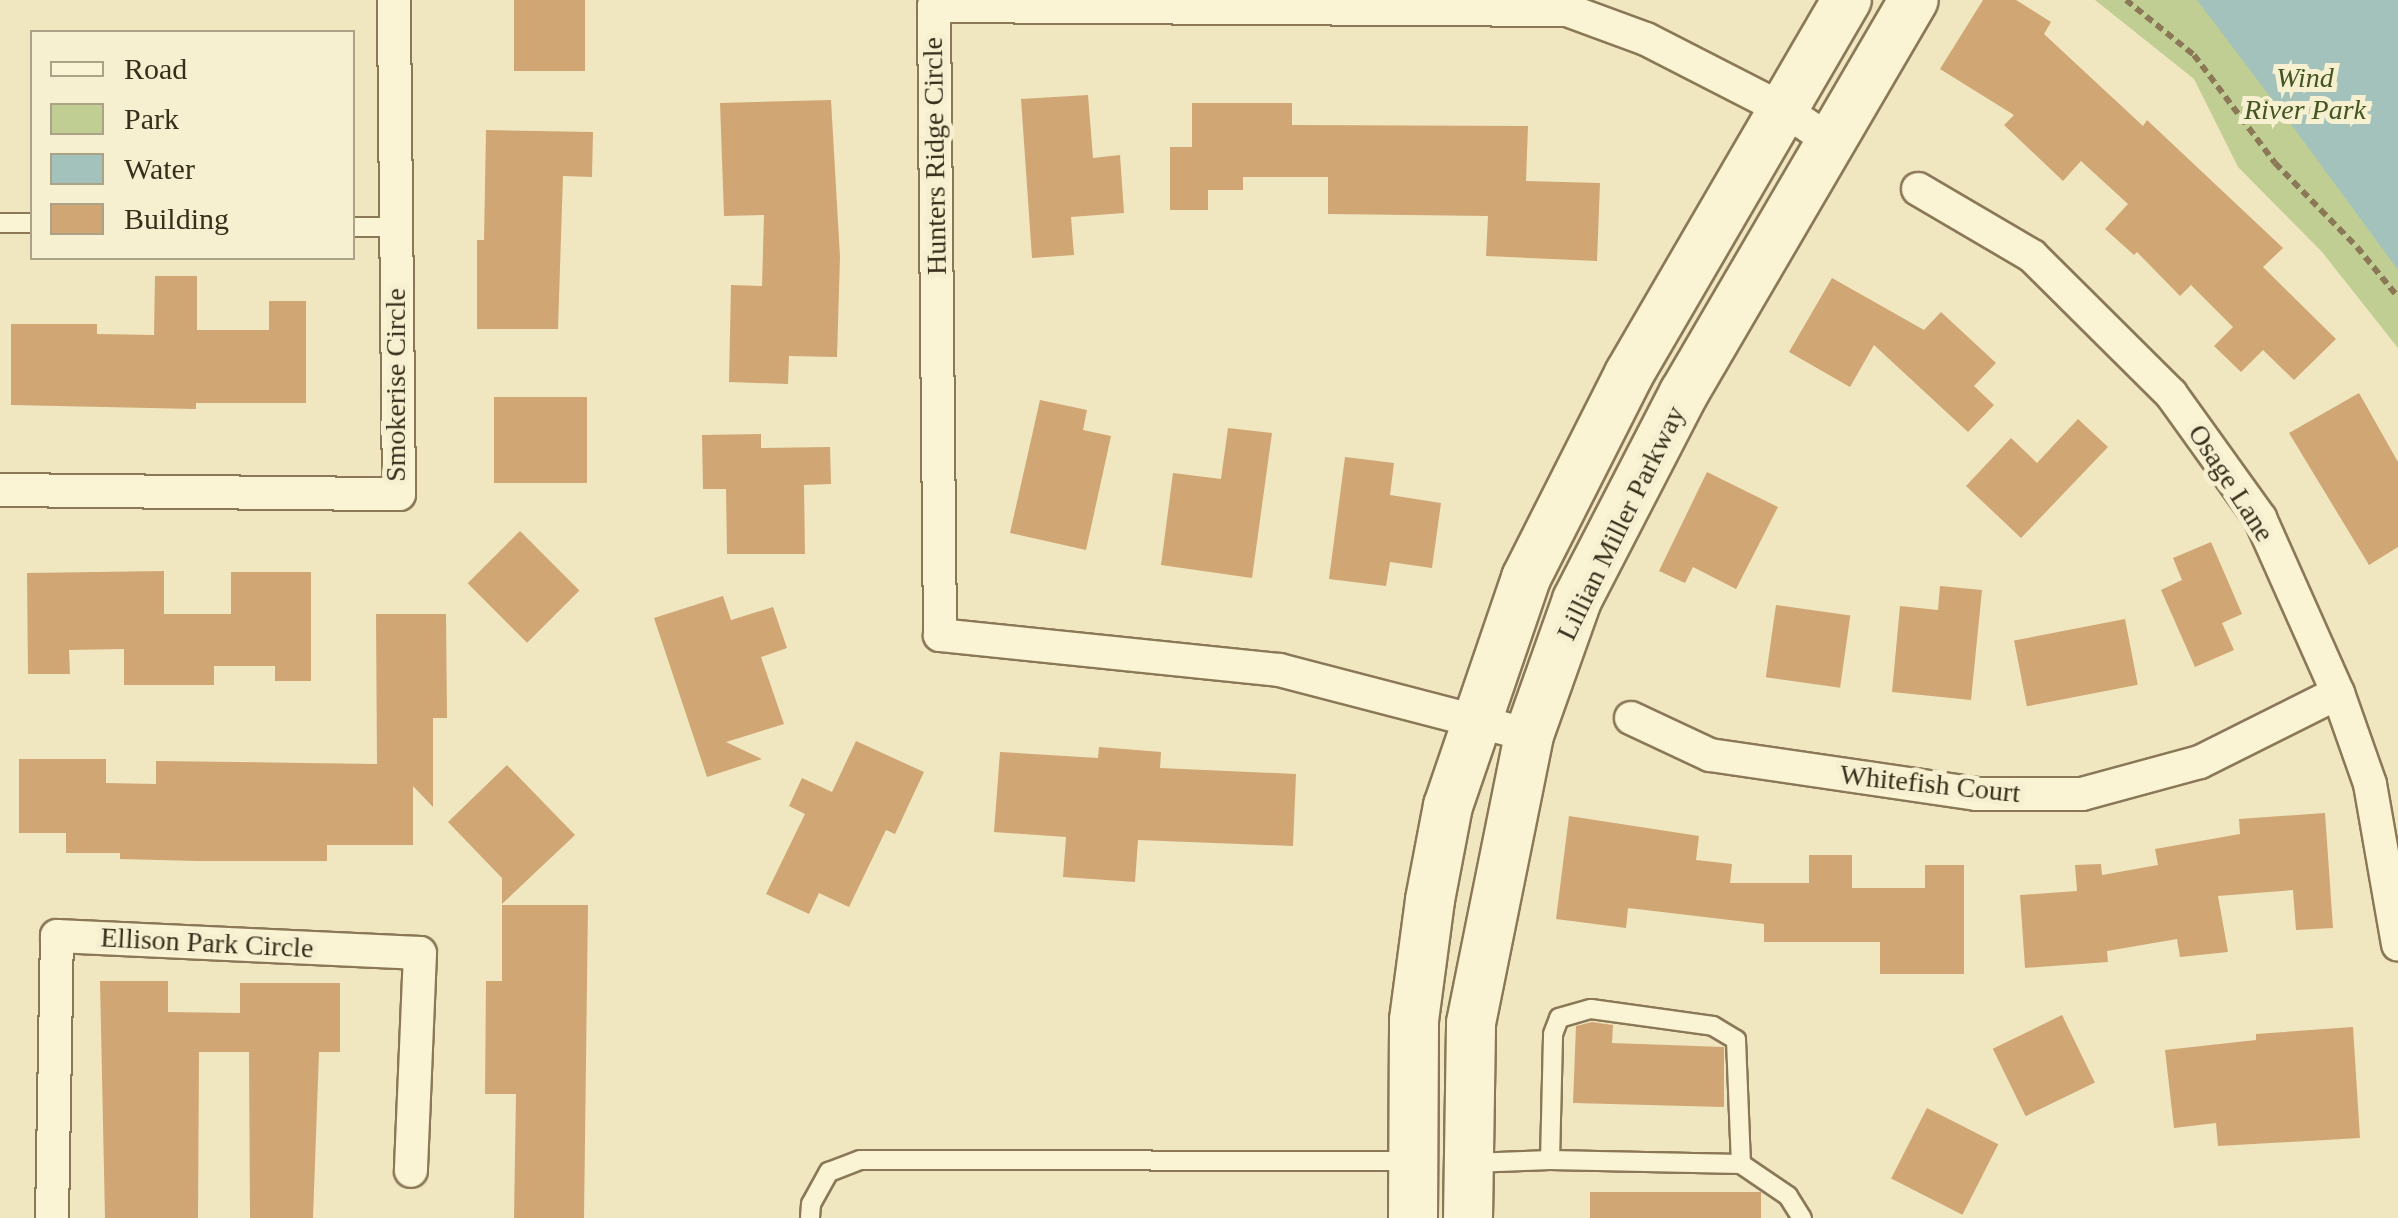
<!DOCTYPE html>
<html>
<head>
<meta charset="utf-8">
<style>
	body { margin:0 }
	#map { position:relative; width:2398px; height:1218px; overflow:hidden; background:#f0e7c0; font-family:Georgia,serif }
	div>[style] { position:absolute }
	.green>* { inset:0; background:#c0ce94 }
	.water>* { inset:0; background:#a3c2bc }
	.building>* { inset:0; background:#d0a674; transform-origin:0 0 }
	.path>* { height:6px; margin-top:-3px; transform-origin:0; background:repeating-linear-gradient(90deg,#8a7857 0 8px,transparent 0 13px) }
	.roads { filter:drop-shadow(2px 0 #8a7857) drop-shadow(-2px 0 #8a7857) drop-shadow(0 2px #8a7857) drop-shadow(0 -2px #8a7857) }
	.service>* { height:18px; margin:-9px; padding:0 9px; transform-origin:9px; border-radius:9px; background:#faf3d4 }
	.minor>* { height:32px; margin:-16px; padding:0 16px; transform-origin:16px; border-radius:16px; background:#faf3d4 }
	.secondary>* { height:48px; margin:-24px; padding:0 24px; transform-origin:24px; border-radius:24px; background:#faf3d4 }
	span { translate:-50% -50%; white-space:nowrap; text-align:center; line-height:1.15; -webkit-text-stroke:10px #f7f0d0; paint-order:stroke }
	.park-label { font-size:28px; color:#435622; font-style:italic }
	.street-label { font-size:28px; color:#392e1c }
	.legend { position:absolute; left:30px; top:30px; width:325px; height:230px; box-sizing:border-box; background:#f7f0d0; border:2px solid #aba288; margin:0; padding:12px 18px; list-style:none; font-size:30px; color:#392e1c }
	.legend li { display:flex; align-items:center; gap:20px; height:50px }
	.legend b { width:50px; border:2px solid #aba288 }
</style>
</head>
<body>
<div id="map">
	<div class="green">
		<i style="clip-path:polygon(2095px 0,2398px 0,2398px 348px,2322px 252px,2238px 167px,2194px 79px)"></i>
	</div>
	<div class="water">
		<i style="clip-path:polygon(2197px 0,2398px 0,2398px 270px,2296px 131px)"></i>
	</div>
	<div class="building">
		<i style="left:514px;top:0;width:71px;height:71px"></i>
		<i style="clip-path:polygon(1983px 0,2016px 0,2051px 22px,2044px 34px,2143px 126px,2147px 120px,2283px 248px,2263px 267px,2336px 339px,2294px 380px,2263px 350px,2241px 372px,2214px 346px,2233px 327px,2191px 285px,2180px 296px,2137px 252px,2134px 255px,2105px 229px,2128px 204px,2081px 161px,2063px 181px,2004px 125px,2014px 115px,1940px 69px)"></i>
		<i style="clip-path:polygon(1088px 95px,1093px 158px,1120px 155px,1124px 213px,1071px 217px,1074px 255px,1032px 258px,1021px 99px)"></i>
		<i style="clip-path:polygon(831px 100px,840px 257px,837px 357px,789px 356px,788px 384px,729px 382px,731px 285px,762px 286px,764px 215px,724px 216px,720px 103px)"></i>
		<i style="clip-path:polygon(1192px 103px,1292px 103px,1292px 125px,1528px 126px,1526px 181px,1600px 183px,1597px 261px,1486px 256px,1488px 216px,1328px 214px,1328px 177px,1243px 177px,1243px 190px,1208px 190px,1208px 210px,1170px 210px,1170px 147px,1192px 147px)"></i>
		<i style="clip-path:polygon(486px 130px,593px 132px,592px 177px,563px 176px,558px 329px,477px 329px,477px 240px,484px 240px)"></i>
		<i style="clip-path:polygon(155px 276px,197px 276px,197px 330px,269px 330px,269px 301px,306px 301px,306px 403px,196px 403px,196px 409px,11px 405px,11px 324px,97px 324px,97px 334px,154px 335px)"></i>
		<i style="clip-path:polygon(1832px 278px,1924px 330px,1941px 312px,1996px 363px,1974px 386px,1994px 405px,1968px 432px,1874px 345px,1850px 387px,1789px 352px)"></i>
		<i style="clip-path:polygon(2359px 393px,2398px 462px,2398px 547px,2369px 565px,2289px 433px)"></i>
		<i style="left:494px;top:397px;width:93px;height:86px"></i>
		<i style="clip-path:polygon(1040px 400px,1087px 410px,1083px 430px,1111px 436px,1086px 550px,1010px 533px)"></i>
		<i style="clip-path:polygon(2078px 419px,2108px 447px,2021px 538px,1966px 486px,2011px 438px,2037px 463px)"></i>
		<i style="clip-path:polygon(1228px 428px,1272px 433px,1252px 578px,1161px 565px,1173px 473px,1221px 479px)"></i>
		<i style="clip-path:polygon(761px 434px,761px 448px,830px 447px,831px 484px,804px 485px,805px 554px,727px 554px,726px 489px,703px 489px,702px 435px)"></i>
		<i style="clip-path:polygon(1345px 457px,1394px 463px,1390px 495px,1441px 503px,1432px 568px,1390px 562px,1386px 586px,1329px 579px)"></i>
		<i style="clip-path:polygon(1707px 472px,1778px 507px,1736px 589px,1693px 567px,1685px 583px,1659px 571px)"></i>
		<i style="left:520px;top:531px;width:84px;height:74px;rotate:45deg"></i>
		<i style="clip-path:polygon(2211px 542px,2242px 614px,2222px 623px,2234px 650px,2195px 667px,2161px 590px,2182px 580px,2173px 558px)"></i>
		<i style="clip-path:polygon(164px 571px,164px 614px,231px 614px,231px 572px,311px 572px,311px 681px,275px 681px,275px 666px,214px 666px,214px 685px,124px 685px,124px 649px,69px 650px,70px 674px,28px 674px,27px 573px)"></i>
		<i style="clip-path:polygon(1940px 586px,1982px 590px,1971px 700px,1892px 692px,1900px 606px,1938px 610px)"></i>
		<i style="clip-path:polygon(723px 596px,731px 620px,773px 607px,787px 648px,761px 657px,784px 724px,726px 742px,762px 759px,707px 777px,654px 618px)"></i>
		<i style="left:1776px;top:605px;width:75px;height:73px;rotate:8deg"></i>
		<i style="clip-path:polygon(376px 614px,446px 614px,447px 718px,433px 718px,433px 807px,413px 786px,413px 845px,327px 845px,327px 861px,198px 861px,120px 859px,120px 853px,66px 853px,66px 833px,19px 833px,19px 759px,106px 759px,106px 783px,156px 784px,156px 761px,377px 764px)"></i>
		<i style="left:2125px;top:619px;width:67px;height:113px;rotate:79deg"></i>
		<i style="clip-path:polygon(856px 741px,924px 772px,895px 834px,886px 830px,849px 907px,819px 893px,809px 914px,766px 894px,805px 814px,789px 806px,802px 778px,832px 792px)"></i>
		<i style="clip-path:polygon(1099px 747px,1161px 752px,1160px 768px,1296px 774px,1293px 846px,1138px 840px,1135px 882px,1063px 877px,1066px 837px,994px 832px,1000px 752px,1098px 758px)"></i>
		<i style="clip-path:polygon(507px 765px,575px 835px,502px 904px,502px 878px,448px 822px)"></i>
		<i style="clip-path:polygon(2325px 813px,2333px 928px,2296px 930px,2293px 890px,2218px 896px,2228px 952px,2180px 957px,2177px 939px,2107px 951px,2108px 962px,2025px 968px,2020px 895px,2077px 891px,2075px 865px,2101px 864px,2102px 875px,2158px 865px,2155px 849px,2240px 834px,2239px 819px)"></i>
		<i style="clip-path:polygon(1569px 816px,1699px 836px,1696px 860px,1732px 864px,1730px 883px,1809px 883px,1809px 855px,1852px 855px,1852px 888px,1925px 888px,1925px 865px,1964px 865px,1964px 974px,1880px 974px,1880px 942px,1764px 942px,1764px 924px,1628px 908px,1626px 928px,1556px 919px)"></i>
		<i style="clip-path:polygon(502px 905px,588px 905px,584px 1218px,514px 1218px,516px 1094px,485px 1094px,486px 981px,502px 981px)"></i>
		<i style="clip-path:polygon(100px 981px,168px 981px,168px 1012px,240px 1013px,240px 983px,340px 983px,340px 1052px,319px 1052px,313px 1218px,250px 1218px,249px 1052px,199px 1052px,198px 1218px,105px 1218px)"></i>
		<i style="left:2062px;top:1015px;width:75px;height:77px;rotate:64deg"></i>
		<i style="clip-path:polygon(1592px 1022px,1613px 1025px,1612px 1043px,1724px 1047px,1724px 1107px,1573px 1103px,1576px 1026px)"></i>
		<i style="clip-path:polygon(2353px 1027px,2360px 1138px,2218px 1146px,2216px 1123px,2174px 1128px,2165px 1050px,2256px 1040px,2256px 1034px)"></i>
		<i style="left:1927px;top:1108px;width:80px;height:79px;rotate:27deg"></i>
		<i style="left:1590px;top:1192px;width:171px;height:26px"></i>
	</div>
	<div class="path">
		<i style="left:2126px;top:0;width:87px;rotate:39deg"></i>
		<i style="left:2194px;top:55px;width:135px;rotate:53.1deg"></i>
		<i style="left:2275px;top:163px;width:117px;rotate:45.7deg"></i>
		<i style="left:2357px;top:247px;width:65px;rotate:50.6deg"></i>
	</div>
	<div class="roads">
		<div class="service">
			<i style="left:0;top:223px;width:32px"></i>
			<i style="left:352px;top:227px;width:44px"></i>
			<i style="left:1550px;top:1160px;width:126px;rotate:-88.6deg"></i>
			<i style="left:1553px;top:1034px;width:17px;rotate:-69deg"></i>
			<i style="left:1559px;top:1018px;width:33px;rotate:-16deg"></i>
			<i style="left:1591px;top:1009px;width:123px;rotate:7.9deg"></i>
			<i style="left:1713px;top:1026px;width:27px;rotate:31deg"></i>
			<i style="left:1736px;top:1040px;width:124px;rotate:87.7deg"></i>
			<i style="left:1472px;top:1163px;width:78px;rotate:-2.2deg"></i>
			<i style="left:1550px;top:1160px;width:191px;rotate:1.2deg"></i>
			<i style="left:1741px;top:1164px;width:57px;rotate:34.2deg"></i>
			<i style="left:1788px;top:1196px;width:26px;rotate:58deg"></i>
			<i style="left:810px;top:1218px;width:14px;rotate:-86deg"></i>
			<i style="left:811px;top:1204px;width:37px;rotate:-61deg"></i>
			<i style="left:829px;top:1172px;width:33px;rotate:-21deg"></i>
			<i style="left:860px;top:1160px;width:552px;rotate:0.1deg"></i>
		</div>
		<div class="minor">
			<i style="left:1918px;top:189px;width:132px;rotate:30.4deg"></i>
			<i style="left:2032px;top:256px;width:196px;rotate:44.8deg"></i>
			<i style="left:2171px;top:394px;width:153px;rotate:54.3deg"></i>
			<i style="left:2260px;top:518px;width:192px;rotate:66deg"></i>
			<i style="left:2338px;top:693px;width:96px;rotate:70.6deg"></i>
			<i style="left:2370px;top:784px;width:163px;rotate:80.1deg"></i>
			<i style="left:0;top:490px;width:399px;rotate:0.6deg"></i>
			<i style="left:399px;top:494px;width:494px;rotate:-90.6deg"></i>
			<i style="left:1631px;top:718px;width:87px;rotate:25.1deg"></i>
			<i style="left:1710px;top:755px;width:269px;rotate:8.3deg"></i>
			<i style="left:1976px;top:794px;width:106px"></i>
			<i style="left:2082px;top:794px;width:122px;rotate:-15.2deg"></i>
			<i style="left:2200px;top:762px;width:154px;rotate:-26.6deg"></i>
			<i style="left:1529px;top:735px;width:258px;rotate:-165.4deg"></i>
			<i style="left:1279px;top:670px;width:341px;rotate:-174.1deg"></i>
			<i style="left:940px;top:635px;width:629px;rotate:-90.55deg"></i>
			<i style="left:934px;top:6px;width:633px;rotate:0.36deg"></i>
			<i style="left:1567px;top:10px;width:84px;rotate:20.2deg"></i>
			<i style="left:1646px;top:39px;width:154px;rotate:27.1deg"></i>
			<i style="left:1783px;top:109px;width:57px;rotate:34.2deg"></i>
			<i style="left:52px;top:1218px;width:282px;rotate:-89deg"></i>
			<i style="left:57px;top:936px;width:363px;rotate:2.7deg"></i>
			<i style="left:420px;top:953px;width:218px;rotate:92.4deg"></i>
		</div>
		<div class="secondary">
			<i style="left:1413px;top:1218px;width:198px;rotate:-89.7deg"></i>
			<i style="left:1414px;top:1020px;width:121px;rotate:-82.4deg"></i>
			<i style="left:1430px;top:900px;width:96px;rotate:-79.2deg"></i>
			<i style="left:1448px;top:806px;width:241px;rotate:-71.1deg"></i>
			<i style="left:1526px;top:578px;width:229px;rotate:-63.2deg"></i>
			<i style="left:1629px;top:374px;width:433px;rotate:-59.8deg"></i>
			<i style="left:1468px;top:1218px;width:195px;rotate:-89.1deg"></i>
			<i style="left:1471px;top:1023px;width:294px;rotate:-78.6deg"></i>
			<i style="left:1529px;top:735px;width:143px;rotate:-70.4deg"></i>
			<i style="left:1577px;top:600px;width:233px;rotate:-62.7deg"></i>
			<i style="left:1684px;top:393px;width:455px;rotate:-59.7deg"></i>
		</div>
	</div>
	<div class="park-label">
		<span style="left:2305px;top:94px">Wind<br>River Park</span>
	</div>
	<div class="street-label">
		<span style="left:935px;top:156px;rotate:-91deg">Hunters Ridge Circle</span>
		<span style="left:396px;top:385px;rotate:-90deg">Smokerise Circle</span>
		<span style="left:2231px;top:483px;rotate:57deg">Osage Lane</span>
		<span style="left:1621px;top:523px;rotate:-64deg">Lillian Miller Parkway</span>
		<span style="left:1930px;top:784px;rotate:6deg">Whitefish Court</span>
		<span style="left:207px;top:943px;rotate:3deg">Ellison Park Circle</span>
	</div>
	<ul class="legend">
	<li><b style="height:12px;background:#faf3d4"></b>Road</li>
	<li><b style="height:28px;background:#c0ce94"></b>Park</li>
	<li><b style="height:28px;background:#a3c2bc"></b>Water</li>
	<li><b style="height:28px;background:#d0a674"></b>Building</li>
	</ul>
</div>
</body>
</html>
